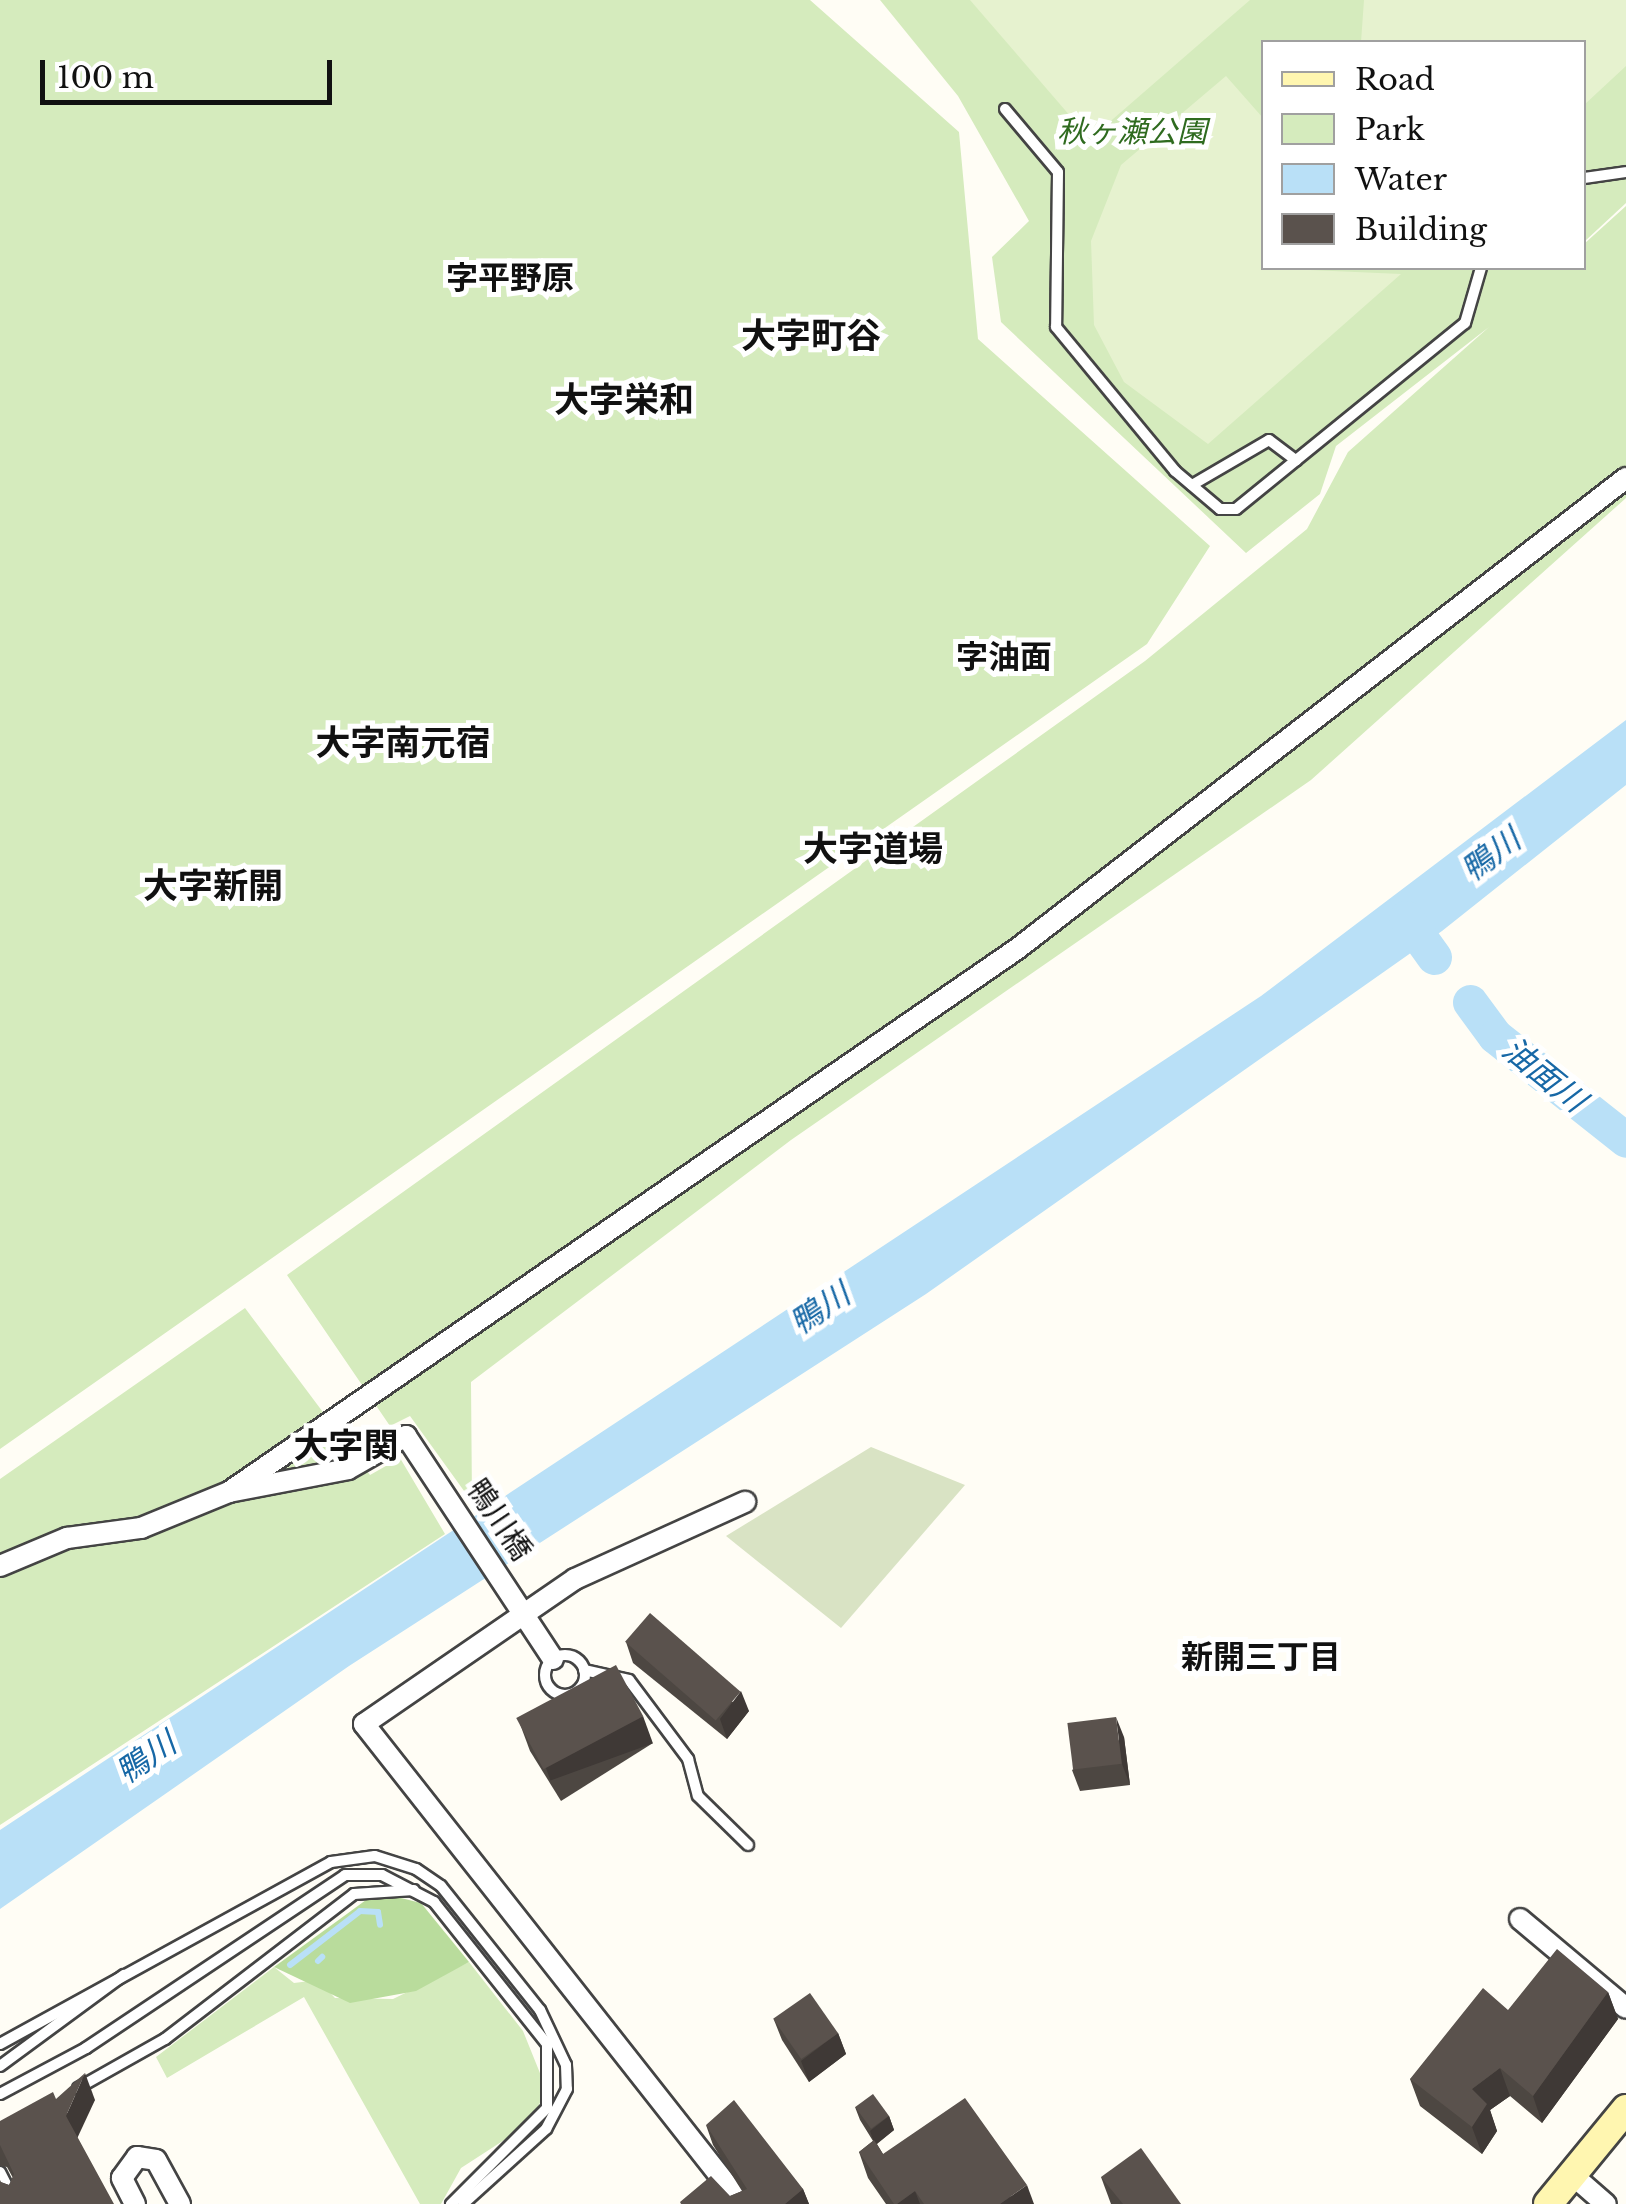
<!DOCTYPE html>
<html>
<head>
<meta charset="utf-8">
<style>
	body { margin:0 }
	#map { position:relative; width:1626px; height:2204px; overflow:hidden; background:#fffdf5; font-family:"Libre Baskerville","Noto Sans JP",serif }
	div>[style] { position:absolute }
	.green>* { inset:0; background:#d5ebbd }
	.forest>* { inset:0; background:#b9dc9c }
	.cemetery>* { inset:0; background:#d9e3c4 }
	.pitch>* { inset:0; background:#e6f2cf }
	.water>* { inset:0; background:#b9e0f7 }
	.stream>* { height:6px; margin:-3px; padding:0 3px; transform-origin:3px; border-radius:3px; background:#b9e0f7 }
	.river>* { height:35px; margin:-17.5px; padding:0 17.5px; transform-origin:17.5px; border-radius:17.5px; background:#b9e0f7 }
	.roads { filter:drop-shadow(2px 0 #444) drop-shadow(-2px 0 #444) drop-shadow(0 2px #444) drop-shadow(0 -2px #444) }
	.lane>* { height:10px; margin:-5px; padding:0 5px; transform-origin:5px; border-radius:5px; background:#fff }
	.lane>.ring { margin:-5px; padding:0; box-sizing:content-box; background:none; border:10px solid #fff; border-radius:50% }
	.street>* { height:20px; margin:-10px; padding:0 10px; transform-origin:10px; border-radius:10px; background:#fff }
	.secondary>* { height:28px; margin:-14px; padding:0 14px; transform-origin:14px; border-radius:14px; background:#fff6b0 }
	.wall>* { inset:0; background:#4d4742 }
	.shaded-wall>* { inset:0; background:#3f3936; transform-origin:0 0 }
	.building>* { inset:0; background:#5a524d; transform-origin:0 0 }
	span { translate:-50% -50%; white-space:nowrap; text-align:center; line-height:1.15; -webkit-text-stroke:10px #fff; paint-order:stroke }
	.park-label { font-size:30px; color:#2f6b1f; font-style:italic }
	.street-label { font-size:30px; color:#111 }
	.neighbourhood-label { font-size:32px; color:#111; font-weight:700 }
	.water-label { font-size:32px; color:#1768a6; font-style:italic }
	.quarter-label { font-size:35px; color:#111; font-weight:700 }
	.legend { position:absolute; left:1261px; top:40px; width:325px; height:230px; box-sizing:border-box; background:#fff; border:2px solid #a0a0a0; margin:0; padding:12px 18px; list-style:none; font-size:30px; color:#111 }
	.legend li { display:flex; align-items:center; gap:20px; height:50px }
	.legend b { width:50px; border:2px solid #a0a0a0 }
	.scale { position:absolute; left:40px; top:60px; width:292px; height:45px; box-sizing:border-box; border:5px solid #111; border-top:0; padding-left:12px; font-size:30px; line-height:35px; white-space:nowrap; color:#111; -webkit-text-stroke:8px #fff; paint-order:stroke }
</style>
</head>
<body>
<div id="map">
	<div class="green">
		<i style="clip-path:polygon(0 0,810px 0,959px 132px,978px 339px,1210px 546px,1147px 644px,0 1449px)"></i>
		<i style="clip-path:polygon(880px 0,1626px 0,1626px 203px,1584px 242px,1584px 42px,1264px 42px,1264px 268px,1584px 268px,1584px 244px,1626px 206px,1626px 498px,1311px 780px,791px 1140px,471px 1382px,472px 1502px,410px 1416px,390px 1426px,287px 1275px,1145px 661px,1307px 529px,1348px 452px,1489px 327px,1336px 446px,1320px 494px,1246px 553px,1001px 322px,992px 257px,1029px 221px,958px 96px)"></i>
		<i style="clip-path:polygon(245px 1308px,370px 1475px,400px 1458px,445px 1534px,0 1825px,0 1479px)"></i>
		<i style="clip-path:polygon(469px 1962px,523px 2031px,546px 2088px,532px 2122px,461px 2168px,441px 2204px,420px 2204px,304px 1997px,167px 2078px,156px 2057px,274px 1967px,294px 1983px,318px 1980px,335px 1998px,393px 1999px)"></i>
	</div>
	<div class="forest">
		<i style="clip-path:polygon(377px 1892px,421px 1903px,469px 1962px,416px 1991px,350px 2003px,274px 1967px)"></i>
	</div>
	<div class="cemetery">
		<i style="clip-path:polygon(871px 1447px,965px 1485px,841px 1628px,726px 1536px)"></i>
	</div>
	<div class="pitch">
		<i style="clip-path:polygon(970px 0,1250px 0,1090px 139px)"></i>
		<i style="clip-path:polygon(1364px 0,1626px 0,1626px 66px,1584px 105px,1584px 42px,1361px 42px)"></i>
		<i style="clip-path:polygon(1226px 76px,1263px 118px,1264px 268px,1401px 274px,1208px 444px,1124px 382px,1094px 325px,1091px 241px,1121px 165px)"></i>
	</div>
	<div class="water">
		<i style="clip-path:polygon(1626px 720px,1626px 785px,1442px 931px,926px 1294px,349px 1666px,0 1909px,0 1830px,1261px 996px)"></i>
	</div>
	<div class="stream">
		<i style="left:318px;top:1961px;width:6px;rotate:-45deg"></i>
		<i style="left:290px;top:1965px;width:88px;rotate:-37.6deg"></i>
		<i style="left:360px;top:1911px;width:18px;rotate:3deg"></i>
		<i style="left:378px;top:1912px;width:13px;rotate:81deg"></i>
	</div>
	<div class="river">
		<i style="left:1406px;top:918px;width:48px;rotate:54.3deg"></i>
		<i style="left:1470px;top:1002px;width:42px;rotate:53.7deg"></i>
		<i style="left:1495px;top:1036px;width:167px;rotate:38.4deg"></i>
	</div>
	<div class="roads">
		<div class="lane">
			<i style="left:1005px;top:109px;width:82px;rotate:49.9deg"></i>
			<i style="left:1058px;top:172px;width:155px;rotate:90.7deg"></i>
			<i style="left:1056px;top:327px;width:187px;rotate:50.4deg"></i>
			<i style="left:1175px;top:471px;width:59px;rotate:40.2deg"></i>
			<i style="left:1220px;top:509px;width:16px"></i>
			<i style="left:1236px;top:509px;width:295px;rotate:-39.1deg"></i>
			<i style="left:1465px;top:323px;width:57px;rotate:-73.8deg"></i>
			<i style="left:1584px;top:178px;width:42px;rotate:-8.1deg"></i>
			<i style="left:1192px;top:485px;width:89px;rotate:-30.3deg"></i>
			<i style="left:1269px;top:440px;width:34px;rotate:37deg"></i>
			<i class="ring" style="left:545px;top:1655px;width:30px;height:30px"></i>
			<i style="left:584px;top:1670px;width:46px;rotate:12.5deg"></i>
			<i style="left:629px;top:1680px;width:99px;rotate:53.2deg"></i>
			<i style="left:688px;top:1759px;width:38px;rotate:75deg"></i>
			<i style="left:698px;top:1796px;width:70px;rotate:44.4deg"></i>
			<i style="left:0;top:2044px;width:378px;rotate:-28.8deg"></i>
			<i style="left:331px;top:1862px;width:44px;rotate:-7.8deg"></i>
			<i style="left:375px;top:1856px;width:43px;rotate:17.6deg"></i>
			<i style="left:416px;top:1869px;width:30px;rotate:34deg"></i>
			<i style="left:441px;top:1886px;width:159px;rotate:51.4deg"></i>
			<i style="left:540px;top:2010px;width:61px;rotate:64.7deg"></i>
			<i style="left:566px;top:2065px;width:24px;rotate:88deg"></i>
			<i style="left:567px;top:2089px;width:45px;rotate:117.7deg"></i>
			<i style="left:546px;top:2129px;width:112px;rotate:137.9deg"></i>
			<i style="left:0;top:2066px;width:154px;rotate:-36.3deg"></i>
			<i style="left:78px;top:2088px;width:100px;rotate:-29.4deg"></i>
			<i style="left:165px;top:2039px;width:238px;rotate:-37.5deg"></i>
			<i style="left:354px;top:1894px;width:60px;rotate:-3.8deg"></i>
			<i style="left:0;top:2094px;width:98px;rotate:-28.1deg"></i>
			<i style="left:86px;top:2048px;width:311px;rotate:-33.7deg"></i>
			<i style="left:345px;top:1875px;width:37px"></i>
			<i style="left:382px;top:1875px;width:59px;rotate:27.4deg"></i>
			<i style="left:434px;top:1902px;width:181px;rotate:51.5deg"></i>
			<i style="left:547px;top:2044px;width:64px;rotate:90deg"></i>
			<i style="left:547px;top:2108px;width:136px;rotate:135deg"></i>
			<i style="left:0;top:2172px;width:36px;rotate:63deg"></i>
		</div>
		<div class="street">
			<i style="left:229px;top:1492px;width:957px;rotate:-34.57deg"></i>
			<i style="left:1017px;top:949px;width:770px;rotate:-37.72deg"></i>
			<i style="left:0;top:1566px;width:73px;rotate:-22.7deg"></i>
			<i style="left:67px;top:1538px;width:75px;rotate:-7.7deg"></i>
			<i style="left:141px;top:1528px;width:95px;rotate:-22.2deg"></i>
			<i style="left:229px;top:1492px;width:121px;rotate:-10.9deg"></i>
			<i style="left:348px;top:1469px;width:67px;rotate:-29.6deg"></i>
			<i style="left:406px;top:1436px;width:267px;rotate:56.6deg"></i>
			<i style="left:1520px;top:1919px;width:138px;rotate:40deg"></i>
			<i style="left:1577px;top:2179px;width:38px;rotate:41deg"></i>
			<i style="left:135px;top:2204px;width:29px;rotate:-117deg"></i>
			<i style="left:122px;top:2178px;width:26px;rotate:-54deg"></i>
			<i style="left:137px;top:2157px;width:19px;rotate:9deg"></i>
			<i style="left:156px;top:2160px;width:50px;rotate:61.4deg"></i>
			<i style="left:742px;top:2204px;width:611px;rotate:-128.22deg"></i>
			<i style="left:364px;top:1724px;width:256px;rotate:-34.5deg"></i>
			<i style="left:575px;top:1579px;width:187px;rotate:-24.4deg"></i>
		</div>
		<div class="secondary">
			<i style="left:1548px;top:2204px;width:123px;rotate:-50.6deg"></i>
		</div>
	</div>
	<div class="wall">
		<i style="clip-path:polygon(626px 1642px,749px 1711px,727px 1739px,633px 1663px)"></i>
		<i style="clip-path:polygon(520px 1724px,653px 1743px,561px 1801px,530px 1751px)"></i>
		<i style="clip-path:polygon(1124px 1737px,1130px 1785px,1080px 1791px,1072px 1770px)"></i>
		<i style="clip-path:polygon(1608px 1992px,1618px 2019px,1542px 2123px,1510px 2096px,1490px 2110px,1497px 2131px,1482px 2154px,1420px 2106px,1410px 2079px)"></i>
		<i style="clip-path:polygon(774px 2020px,838px 2033px,846px 2054px,809px 2082px,782px 2040px)"></i>
		<i style="clip-path:polygon(95px 2100px,0 2204px,0 2180px,1px 2182px,9px 2185px,13px 2178px,7px 2167px,0 2166px,0 2145px)"></i>
		<i style="clip-path:polygon(855px 2107px,889px 2116px,894px 2130px,877px 2144px,883px 2154px,1034px 2204px,886px 2204px,868px 2178px,859px 2152px,873px 2141px,860px 2120px)"></i>
		<i style="clip-path:polygon(706px 2125px,803px 2189px,809px 2204px,681px 2204px,730px 2196px,742px 2191px,713px 2145px)"></i>
		<i style="clip-path:polygon(1101px 2177px,1181px 2204px,1111px 2204px)"></i>
	</div>
	<div class="shaded-wall">
		<i style="clip-path:polygon(741px 1691px,749px 1711px,727px 1739px,720px 1719px)"></i>
		<i style="left:643px;top:1716px;width:29px;height:109px;rotate:70deg"></i>
		<i style="clip-path:polygon(1116px 1717px,1124px 1737px,1130px 1785px,1122px 1764px)"></i>
		<i style="clip-path:polygon(1608px 1992px,1618px 2019px,1542px 2123px,1533px 2096px)"></i>
		<i style="clip-path:polygon(838px 2033px,846px 2054px,809px 2082px,801px 2061px)"></i>
		<i style="clip-path:polygon(1500px 2068px,1510px 2096px,1490px 2110px,1497px 2131px,1482px 2154px,1472px 2127px,1472px 2089px)"></i>
		<i style="clip-path:polygon(85px 2073px,95px 2100px,75px 2143px,66px 2116px)"></i>
		<i style="clip-path:polygon(889px 2116px,894px 2130px,875px 2145px,870px 2131px)"></i>
		<i style="clip-path:polygon(1027px 2185px,1034px 2204px,1000px 2204px)"></i>
		<i style="clip-path:polygon(803px 2189px,809px 2204px,785px 2204px)"></i>
		<i style="clip-path:polygon(915px 2191px,920px 2204px,897px 2204px)"></i>
	</div>
	<div class="building">
		<i style="left:650px;top:1613px;width:120px;height:38px;rotate:41deg"></i>
		<i style="left:616px;top:1665px;width:58px;height:113px;rotate:62deg"></i>
		<i style="left:1116px;top:1717px;width:47px;height:49px;rotate:83deg"></i>
		<i style="clip-path:polygon(1557px 1949px,1608px 1992px,1533px 2096px,1500px 2068px,1472px 2089px,1487px 2104px,1472px 2127px,1410px 2079px,1483px 1988px,1508px 2010px)"></i>
		<i style="left:810px;top:1993px;width:49px;height:45px;rotate:55deg"></i>
		<i style="clip-path:polygon(85px 2073px,66px 2116px,114px 2204px,0 2204px,0 2182px,9px 2185px,14px 2174px,0 2145px,0 2121px,53px 2092px,56px 2099px)"></i>
		<i style="left:873px;top:2094px;width:27px;height:22px;rotate:54deg"></i>
		<i style="clip-path:polygon(965px 2098px,1027px 2185px,1000px 2204px,924px 2204px,915px 2191px,897px 2204px,894px 2204px,859px 2152px,874px 2140px,883px 2154px)"></i>
		<i style="clip-path:polygon(734px 2100px,803px 2189px,785px 2204px,681px 2204px,680px 2202px,711px 2176px,730px 2196px,747px 2189px,706px 2125px)"></i>
		<i style="clip-path:polygon(1141px 2148px,1181px 2204px,1123px 2204px,1101px 2177px)"></i>
	</div>
	<div class="park-label">
		<span style="left:1132px;top:132px">秋ヶ瀬公園</span>
	</div>
	<div class="street-label">
		<span style="left:499px;top:1520px;rotate:56deg">鴨川橋</span>
	</div>
	<div class="neighbourhood-label">
		<span style="left:510px;top:278px">字平野原</span>
		<span style="left:1004px;top:657px">字油面</span>
		<span style="left:1261px;top:1657px">新開三丁目</span>
	</div>
	<div class="water-label">
		<span style="left:1491px;top:855px;rotate:-37deg">鴨川</span>
		<span style="left:1544px;top:1075px;rotate:39deg">油面川</span>
		<span style="left:820px;top:1309px;rotate:-34deg">鴨川</span>
		<span style="left:146px;top:1758px;rotate:-34deg">鴨川</span>
	</div>
	<div class="quarter-label">
		<span style="left:811px;top:336px">大字町谷</span>
		<span style="left:624px;top:400px">大字栄和</span>
		<span style="left:403px;top:743px">大字南元宿</span>
		<span style="left:873px;top:849px">大字道場</span>
		<span style="left:213px;top:886px">大字新開</span>
		<span style="left:346px;top:1446px">大字関</span>
	</div>
	<ul class="legend">
	<li><b style="height:12px;background:#fff6b0"></b>Road</li>
	<li><b style="height:28px;background:#d5ebbd"></b>Park</li>
	<li><b style="height:28px;background:#b9e0f7"></b>Water</li>
	<li><b style="height:28px;background:#5a524d"></b>Building</li>
	</ul>
	<div class="scale">100 m</div>
</div>
</body>
</html>
